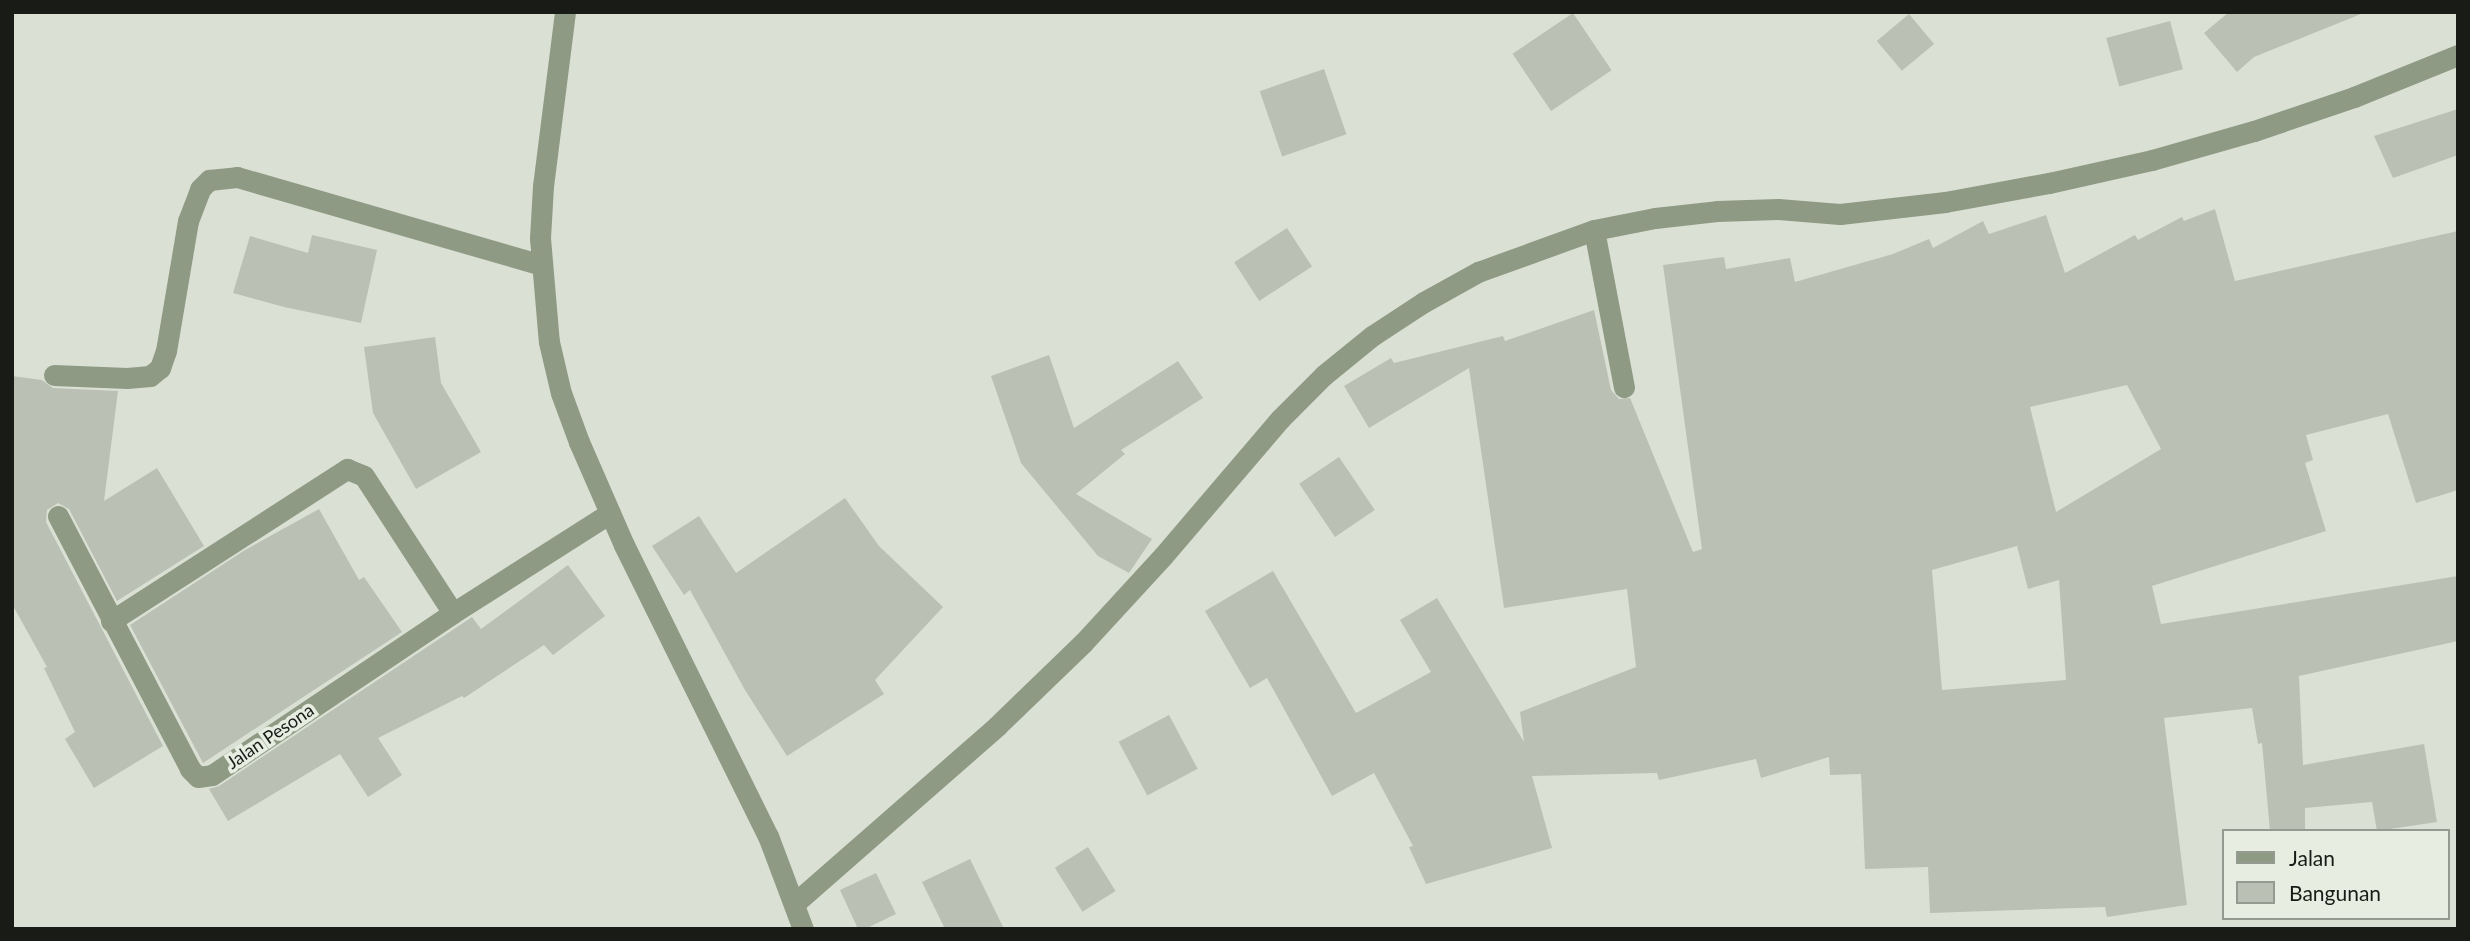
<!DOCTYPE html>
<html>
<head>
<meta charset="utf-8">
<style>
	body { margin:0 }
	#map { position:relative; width:2470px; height:941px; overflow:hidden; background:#dae1d4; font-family:Lato,sans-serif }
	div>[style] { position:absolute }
	.building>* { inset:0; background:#bac0b4; transform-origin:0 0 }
	.minor>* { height:21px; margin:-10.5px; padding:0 10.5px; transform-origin:10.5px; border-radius:10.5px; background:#8f9a85 }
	span { translate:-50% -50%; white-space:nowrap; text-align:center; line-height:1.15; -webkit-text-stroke:7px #e7eee1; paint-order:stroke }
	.street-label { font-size:18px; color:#191b17 }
	.frame { position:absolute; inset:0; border:14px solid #191b17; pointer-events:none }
	.legend { position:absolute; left:2222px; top:829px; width:228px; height:91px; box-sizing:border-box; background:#e7eee1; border:2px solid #959a90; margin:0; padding:9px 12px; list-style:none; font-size:21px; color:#191b17 }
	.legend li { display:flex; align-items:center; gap:14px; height:35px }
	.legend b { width:35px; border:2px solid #959a90 }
</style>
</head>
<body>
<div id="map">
	<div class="building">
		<i style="clip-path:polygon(2229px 12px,2360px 12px,2361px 14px,2254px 57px,2237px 72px,2204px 33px)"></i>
		<i style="left:1573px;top:13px;width:69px;height:73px;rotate:56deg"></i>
		<i style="left:1909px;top:14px;width:39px;height:42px;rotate:50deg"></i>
		<i style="left:2170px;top:21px;width:50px;height:66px;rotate:75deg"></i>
		<i style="left:1324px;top:69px;width:69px;height:68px;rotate:71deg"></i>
		<i style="clip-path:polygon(2458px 109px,2458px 155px,2393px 178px,2374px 136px)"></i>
		<i style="clip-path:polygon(evenodd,2215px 209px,2235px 281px,2458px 231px,2458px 490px,2416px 503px,2388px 414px,2306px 435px,2313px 460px,2305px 463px,2326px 531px,2152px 586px,2161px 624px,2458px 576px,2458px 641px,2299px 676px,2303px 765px,2424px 744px,2437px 822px,2377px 831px,2372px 802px,2305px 808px,2305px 831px,2270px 831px,2262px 743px,2258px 744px,2252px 708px,2164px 718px,2187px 905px,2107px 917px,2105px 907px,1930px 913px,1928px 867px,1865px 869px,1861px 774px,1830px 775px,1829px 757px,1761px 778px,1756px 759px,1659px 780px,1657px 773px,1532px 776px,1552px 848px,1426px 884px,1409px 847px,1413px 846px,1374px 773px,1332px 796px,1267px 678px,1250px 688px,1205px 611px,1273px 571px,1356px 713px,1431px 672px,1400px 620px,1437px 598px,1524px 742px,1520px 712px,1636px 667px,1627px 589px,1504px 608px,1469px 368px,1369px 428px,1344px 386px,1391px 358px,1394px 363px,1503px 336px,1505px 341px,1594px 310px,1611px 390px,1619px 399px,1630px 398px,1693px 552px,1702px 549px,1663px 265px,1724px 257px,1726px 269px,1790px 258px,1795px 282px,1893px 254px,1929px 239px,1933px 248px,1983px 221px,1989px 234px,2046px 215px,2065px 273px,2135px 235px,2138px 240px,2182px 217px,2184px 221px,2215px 209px,2127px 385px,2161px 449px,2056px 512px,2030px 407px,2127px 385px,2215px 209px,2017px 546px,2028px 589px,2059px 580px,2066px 680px,1942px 690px,1932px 570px,2017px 546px)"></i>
		<i style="left:1287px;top:228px;width:46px;height:63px;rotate:57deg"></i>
		<i style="clip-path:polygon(312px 235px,377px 250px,361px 323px,284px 307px,233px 293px,250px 236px,308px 253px)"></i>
		<i style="clip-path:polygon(435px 337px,441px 383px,481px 452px,416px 489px,373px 413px,364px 347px)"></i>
		<i style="clip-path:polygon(1049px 355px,1074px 428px,1178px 361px,1203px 398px,1121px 450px,1125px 454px,1076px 494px,1152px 539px,1129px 573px,1098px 556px,1021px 463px,991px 376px)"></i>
		<i style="clip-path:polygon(12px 376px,42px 380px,53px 388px,118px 391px,104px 501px,157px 468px,204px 546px,117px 601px,69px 509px,58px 503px,47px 510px,46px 522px,163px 746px,94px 788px,65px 739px,75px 732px,44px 668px,47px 667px,12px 604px)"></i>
		<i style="left:1339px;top:457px;width:64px;height:48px;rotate:56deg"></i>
		<i style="clip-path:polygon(845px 498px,879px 546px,943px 607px,875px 680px,884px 694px,787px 756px,745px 690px,690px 590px,684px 595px,652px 546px,699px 516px,736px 573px)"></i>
		<i style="clip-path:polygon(319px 509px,359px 580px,364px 577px,402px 632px,203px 763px,130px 625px,245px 550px)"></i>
		<i style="clip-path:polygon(568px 565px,605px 616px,553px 655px,544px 645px,464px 698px,462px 696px,378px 738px,402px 775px,368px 797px,340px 754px,228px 821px,209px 789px,219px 786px,472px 617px,481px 629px)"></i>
		<i style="left:1169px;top:715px;width:61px;height:57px;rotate:62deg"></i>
		<i style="left:1088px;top:847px;width:52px;height:39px;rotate:58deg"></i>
		<i style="clip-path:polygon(970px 859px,1004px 929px,945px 929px,922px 882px)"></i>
		<i style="clip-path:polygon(876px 873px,896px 914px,865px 929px,858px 929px,840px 890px)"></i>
	</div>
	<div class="minor">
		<i style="left:565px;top:12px;width:175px;rotate:97.2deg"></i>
		<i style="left:543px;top:186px;width:52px;rotate:93.3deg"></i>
		<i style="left:540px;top:238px;width:104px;rotate:85.1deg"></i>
		<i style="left:549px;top:342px;width:52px;rotate:76.8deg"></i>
		<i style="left:561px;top:393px;width:52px;rotate:69.8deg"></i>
		<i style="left:579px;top:442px;width:112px;rotate:66.4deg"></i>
		<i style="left:624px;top:545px;width:325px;rotate:63.7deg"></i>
		<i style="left:768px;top:836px;width:99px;rotate:69.4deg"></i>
		<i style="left:1594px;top:230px;width:160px;rotate:79.2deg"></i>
		<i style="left:54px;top:375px;width:73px;rotate:2.4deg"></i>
		<i style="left:127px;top:378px;width:23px;rotate:-5deg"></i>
		<i style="left:150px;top:376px;width:13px;rotate:-39deg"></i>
		<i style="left:160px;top:368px;width:18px;rotate:-71deg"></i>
		<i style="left:166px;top:351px;width:132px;rotate:-80.4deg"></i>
		<i style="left:188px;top:221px;width:34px;rotate:-69deg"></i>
		<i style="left:200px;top:189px;width:13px;rotate:-45deg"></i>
		<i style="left:209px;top:180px;width:28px;rotate:-6deg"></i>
		<i style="left:237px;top:177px;width:316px;rotate:16.1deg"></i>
		<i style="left:58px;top:516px;width:285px;rotate:62.4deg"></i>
		<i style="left:190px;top:769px;width:11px;rotate:45deg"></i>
		<i style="left:198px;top:777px;width:14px;rotate:-8deg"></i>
		<i style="left:212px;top:775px;width:290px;rotate:-33.9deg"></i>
		<i style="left:453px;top:613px;width:186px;rotate:-32.5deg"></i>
		<i style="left:111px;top:621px;width:281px;rotate:-32.8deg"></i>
		<i style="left:347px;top:469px;width:18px;rotate:22deg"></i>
		<i style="left:364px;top:476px;width:163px;rotate:57deg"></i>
		<i style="left:795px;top:903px;width:269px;rotate:-41.2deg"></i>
		<i style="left:997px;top:726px;width:120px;rotate:-44deg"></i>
		<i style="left:1083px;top:643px;width:118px;rotate:-47.4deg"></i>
		<i style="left:1163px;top:556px;width:180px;rotate:-49.5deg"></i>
		<i style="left:1280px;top:419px;width:62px;rotate:-45deg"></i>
		<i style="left:1324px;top:375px;width:62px;rotate:-39.1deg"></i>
		<i style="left:1372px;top:336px;width:62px;rotate:-33.2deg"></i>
		<i style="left:1424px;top:302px;width:62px;rotate:-29.1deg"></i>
		<i style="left:1478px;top:272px;width:123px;rotate:-19.9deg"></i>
		<i style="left:1594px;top:230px;width:62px;rotate:-11.1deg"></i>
		<i style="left:1655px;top:218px;width:62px;rotate:-6.4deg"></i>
		<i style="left:1717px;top:211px;width:61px;rotate:-1.9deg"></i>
		<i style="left:1778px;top:209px;width:62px;rotate:4.6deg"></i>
		<i style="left:1840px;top:214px;width:106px;rotate:-6.5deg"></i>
		<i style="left:1945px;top:202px;width:106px;rotate:-10.4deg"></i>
		<i style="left:2049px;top:183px;width:106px;rotate:-12.6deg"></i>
		<i style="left:2152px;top:160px;width:106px;rotate:-15.9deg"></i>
		<i style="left:2254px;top:131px;width:106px;rotate:-18.8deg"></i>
		<i style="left:2354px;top:97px;width:112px;rotate:-22deg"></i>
	</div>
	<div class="street-label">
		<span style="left:270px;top:736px;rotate:-34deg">Jalan Pesona</span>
	</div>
	<div class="frame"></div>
	<ul class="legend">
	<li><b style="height:9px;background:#8f9a85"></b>Jalan</li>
	<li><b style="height:19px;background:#bac0b4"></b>Bangunan</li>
	</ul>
</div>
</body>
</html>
